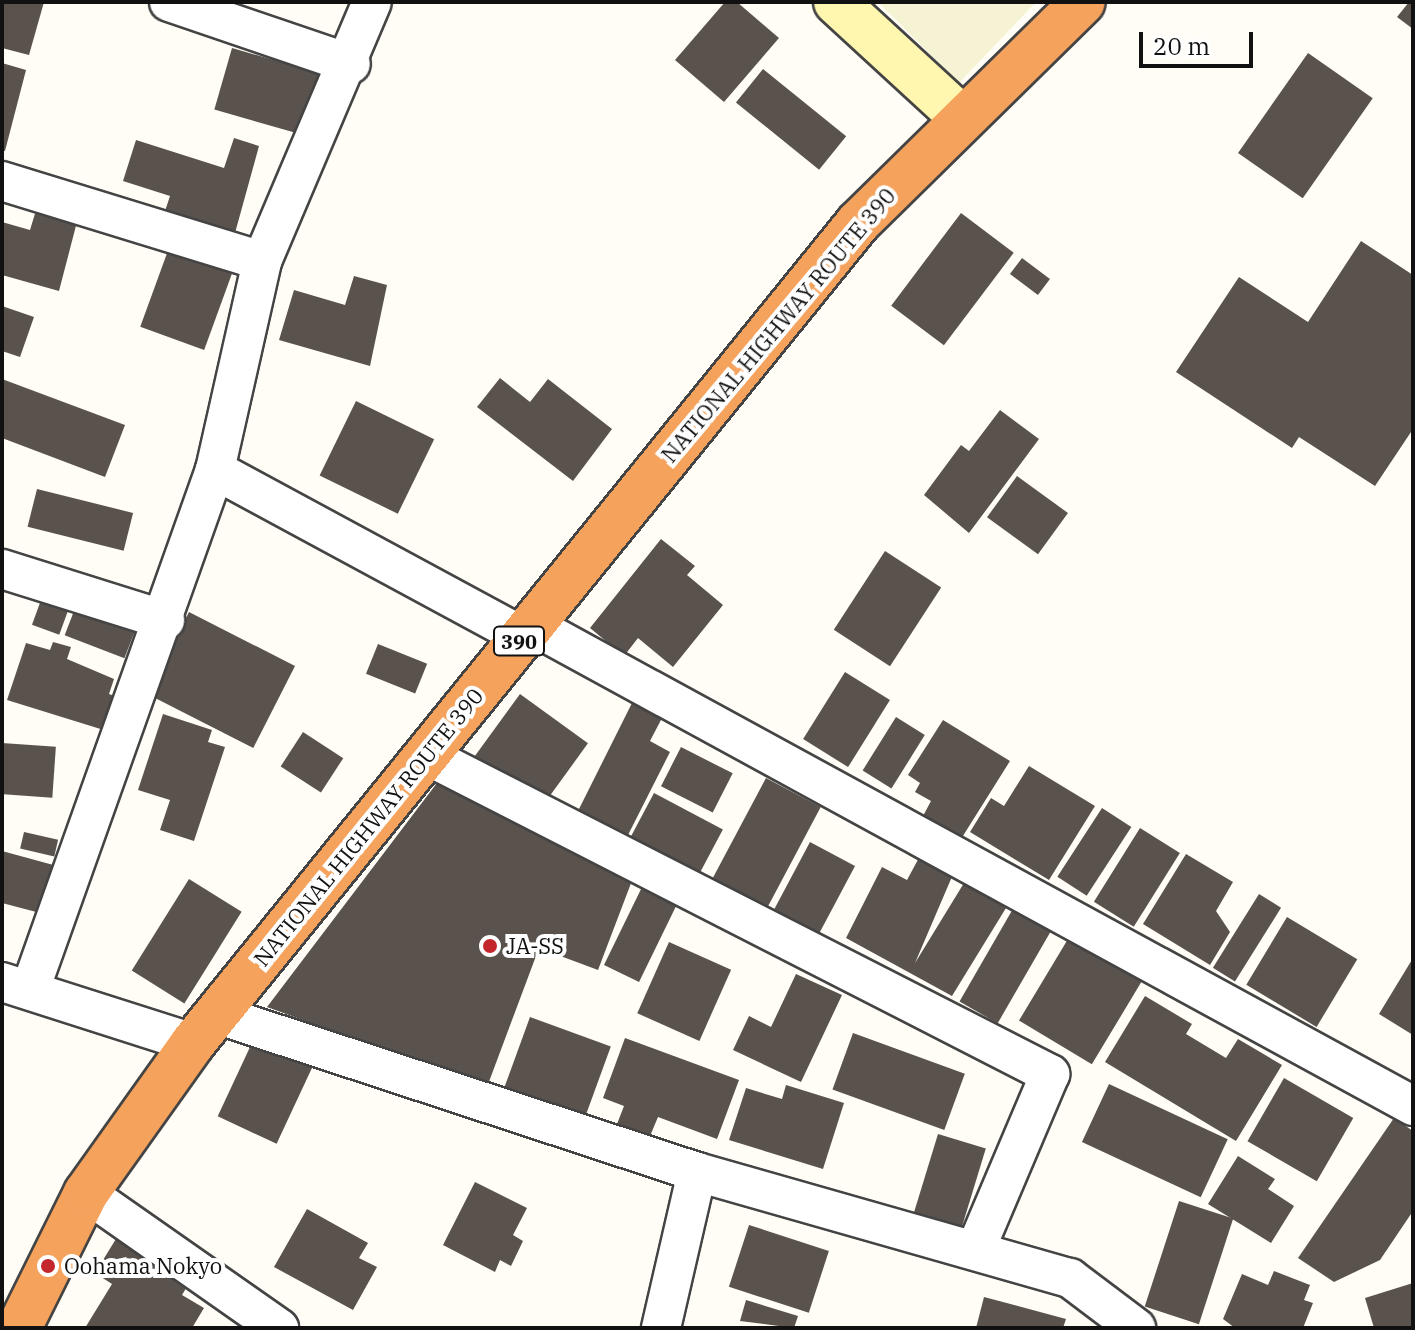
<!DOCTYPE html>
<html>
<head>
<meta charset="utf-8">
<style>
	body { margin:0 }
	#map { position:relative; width:1415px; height:1330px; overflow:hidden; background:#fffdf5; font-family:"IBM Plex Serif",serif }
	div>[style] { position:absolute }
	.farmland>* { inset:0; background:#f6f3d4 }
	.building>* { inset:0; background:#5a524d; transform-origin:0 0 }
	.roads { filter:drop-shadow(2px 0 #444) drop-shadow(-2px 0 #444) drop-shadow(0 2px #444) drop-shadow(0 -2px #444) }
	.street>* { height:38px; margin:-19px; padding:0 19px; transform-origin:19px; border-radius:19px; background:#fff }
	.secondary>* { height:44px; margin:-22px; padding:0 22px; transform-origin:22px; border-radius:22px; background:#fff6b0 }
	.highway>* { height:44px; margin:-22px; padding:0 22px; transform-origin:22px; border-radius:22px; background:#f5a25d }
	.dots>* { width:22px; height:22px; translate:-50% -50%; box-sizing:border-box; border:4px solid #fff; border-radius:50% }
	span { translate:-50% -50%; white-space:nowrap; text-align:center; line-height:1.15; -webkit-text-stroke:8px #fff; paint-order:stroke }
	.shield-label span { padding:2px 6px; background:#fff; border:2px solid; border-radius:6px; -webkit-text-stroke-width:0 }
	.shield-label { font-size:20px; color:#111; font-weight:700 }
	.street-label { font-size:22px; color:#111 }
	.poi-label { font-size:22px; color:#111 }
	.left { translate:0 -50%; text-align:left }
	.frame { position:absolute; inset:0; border:4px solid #111; pointer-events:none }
	.scale { position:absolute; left:1139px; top:32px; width:114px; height:36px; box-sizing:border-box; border:4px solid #111; border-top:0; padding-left:10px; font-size:24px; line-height:28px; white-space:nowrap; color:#111; -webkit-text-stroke:6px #fff; paint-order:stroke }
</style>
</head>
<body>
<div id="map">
	<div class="farmland">
		<i style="clip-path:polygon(878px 2px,1036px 2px,959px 83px)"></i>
	</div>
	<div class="building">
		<i style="clip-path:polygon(2px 2px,44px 2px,29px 55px,2px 48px)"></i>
		<i style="clip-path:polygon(725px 2px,737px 2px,779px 38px,724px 102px,675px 60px)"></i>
		<i style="clip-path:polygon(1409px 2px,1413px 2px,1413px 29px,1397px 17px)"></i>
		<i style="left:232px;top:48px;width:99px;height:64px;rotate:16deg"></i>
		<i style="left:1308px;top:53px;width:79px;height:122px;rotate:35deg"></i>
		<i style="clip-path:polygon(2px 63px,26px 70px,5px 151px,2px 150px)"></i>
		<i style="left:763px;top:69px;width:107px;height:43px;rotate:39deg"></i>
		<i style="clip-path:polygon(234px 138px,259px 146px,235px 233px,165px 211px,170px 196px,123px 181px,136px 140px,224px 168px)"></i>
		<i style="clip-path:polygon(37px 207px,78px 218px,59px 291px,2px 275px,2px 222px,30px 230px)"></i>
		<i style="left:961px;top:213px;width:66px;height:116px;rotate:37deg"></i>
		<i style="clip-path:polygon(1361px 241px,1413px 275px,1413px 429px,1375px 486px,1299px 437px,1292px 448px,1176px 372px,1239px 277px,1308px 322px)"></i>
		<i style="left:170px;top:245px;width:68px;height:87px;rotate:20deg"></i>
		<i style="left:1022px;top:258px;width:35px;height:20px;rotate:37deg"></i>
		<i style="clip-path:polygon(354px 276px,387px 285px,370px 366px,279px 340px,294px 290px,345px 305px)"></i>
		<i style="clip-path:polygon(2px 306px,34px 317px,20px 357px,2px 351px)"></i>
		<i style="clip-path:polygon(500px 378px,530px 402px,548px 379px,612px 429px,573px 481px,477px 407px)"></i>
		<i style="clip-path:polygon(2px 379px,125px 425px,105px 477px,2px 438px)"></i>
		<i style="left:356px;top:401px;width:87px;height:83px;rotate:26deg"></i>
		<i style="clip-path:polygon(1000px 410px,1039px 439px,969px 533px,924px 495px,961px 445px,969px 451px)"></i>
		<i style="left:1017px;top:476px;width:63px;height:51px;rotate:36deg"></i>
		<i style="left:37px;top:489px;width:99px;height:39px;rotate:14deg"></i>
		<i style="clip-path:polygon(661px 539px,695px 566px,687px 575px,723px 605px,673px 667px,638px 638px,624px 656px,590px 628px)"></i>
		<i style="left:885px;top:551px;width:67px;height:94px;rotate:33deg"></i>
		<i style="left:45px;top:589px;width:29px;height:38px;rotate:20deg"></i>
		<i style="left:79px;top:598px;width:64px;height:40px;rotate:21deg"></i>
		<i style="left:189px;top:612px;width:119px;height:92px;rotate:27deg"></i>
		<i style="clip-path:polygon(53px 642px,71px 647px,67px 659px,114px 679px,109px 694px,118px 697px,107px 731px,7px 700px,26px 643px,50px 650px)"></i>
		<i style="left:378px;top:644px;width:53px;height:32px;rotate:22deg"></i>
		<i style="left:845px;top:672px;width:53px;height:79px;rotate:32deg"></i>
		<i style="left:520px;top:694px;width:84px;height:82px;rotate:36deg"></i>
		<i style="clip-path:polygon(632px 703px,662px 718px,650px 741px,670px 752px,628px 835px,578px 811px)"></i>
		<i style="clip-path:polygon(163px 714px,212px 730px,208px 742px,225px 747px,194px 841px,160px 830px,170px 800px,138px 790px)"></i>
		<i style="left:896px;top:717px;width:34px;height:63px;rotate:32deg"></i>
		<i style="clip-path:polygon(943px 720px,1010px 761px,961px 839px,923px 816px,931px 801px,915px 792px,920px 783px,908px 775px)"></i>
		<i style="left:303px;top:732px;width:48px;height:41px;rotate:33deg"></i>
		<i style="left:2px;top:743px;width:54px;height:51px;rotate:4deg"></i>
		<i style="left:681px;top:747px;width:58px;height:44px;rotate:27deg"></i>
		<i style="clip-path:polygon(1029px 766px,1095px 806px,1049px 880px,970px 832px,991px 798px,1004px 806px)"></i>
		<i style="left:766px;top:778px;width:62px;height:121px;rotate:28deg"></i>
		<i style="clip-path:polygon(440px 779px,633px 878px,598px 970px,539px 948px,487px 1087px,267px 1007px)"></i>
		<i style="left:654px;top:793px;width:78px;height:56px;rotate:28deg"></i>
		<i style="left:1102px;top:808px;width:35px;height:82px;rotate:33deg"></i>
		<i style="left:1140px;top:828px;width:47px;height:87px;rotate:32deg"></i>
		<i style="left:24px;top:832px;width:35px;height:17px;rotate:13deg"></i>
		<i style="left:810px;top:842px;width:51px;height:77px;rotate:28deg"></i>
		<i style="clip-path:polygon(2px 851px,57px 866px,44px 914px,2px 903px)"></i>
		<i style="clip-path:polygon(921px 854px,954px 872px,915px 963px,964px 883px,1006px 908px,952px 996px,846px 938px,882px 867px,907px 880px)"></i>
		<i style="clip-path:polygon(1186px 854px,1233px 882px,1216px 911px,1230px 932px,1210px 965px,1143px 924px)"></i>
		<i style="left:189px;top:879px;width:62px;height:108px;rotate:32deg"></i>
		<i style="left:643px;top:885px;width:39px;height:89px;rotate:26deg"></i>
		<i style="left:1259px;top:894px;width:26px;height:87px;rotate:32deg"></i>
		<i style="left:1014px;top:907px;width:44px;height:109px;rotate:30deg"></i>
		<i style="left:1287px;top:917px;width:82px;height:79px;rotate:31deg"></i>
		<i style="left:1071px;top:934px;width:85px;height:101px;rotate:31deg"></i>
		<i style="left:669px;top:942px;width:68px;height:78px;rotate:24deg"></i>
		<i style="clip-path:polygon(1413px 958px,1413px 1035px,1379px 1014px)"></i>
		<i style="clip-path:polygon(796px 974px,842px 995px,801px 1082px,733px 1050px,749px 1016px,771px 1027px)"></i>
		<i style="clip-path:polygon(1145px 996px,1192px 1024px,1186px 1034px,1226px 1058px,1238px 1039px,1282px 1065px,1236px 1141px,1105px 1062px)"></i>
		<i style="left:530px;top:1017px;width:86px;height:82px;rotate:20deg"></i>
		<i style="left:257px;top:1032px;width:65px;height:93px;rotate:25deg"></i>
		<i style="left:853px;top:1033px;width:119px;height:60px;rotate:20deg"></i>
		<i style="clip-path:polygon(625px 1038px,739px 1080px,717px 1139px,658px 1117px,650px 1136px,617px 1124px,624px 1106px,603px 1098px)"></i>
		<i style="left:1284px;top:1078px;width:80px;height:73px;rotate:30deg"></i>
		<i style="left:1109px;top:1084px;width:131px;height:64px;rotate:25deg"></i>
		<i style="clip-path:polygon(786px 1085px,844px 1103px,823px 1169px,729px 1140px,746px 1088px,782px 1099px)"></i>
		<i style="clip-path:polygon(1394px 1118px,1413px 1131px,1413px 1211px,1380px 1260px,1334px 1282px,1298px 1258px)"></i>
		<i style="left:938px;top:1134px;width:50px;height:95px;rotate:17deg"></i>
		<i style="clip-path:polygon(1238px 1156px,1275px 1179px,1268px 1189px,1294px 1206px,1271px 1243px,1208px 1204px)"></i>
		<i style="clip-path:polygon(475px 1182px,527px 1208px,513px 1235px,523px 1241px,511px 1266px,500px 1260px,495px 1272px,443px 1245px)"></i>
		<i style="left:1179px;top:1201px;width:57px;height:111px;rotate:18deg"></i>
		<i style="clip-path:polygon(307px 1209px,368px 1243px,359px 1258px,377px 1267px,353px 1310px,274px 1267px)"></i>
		<i style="left:749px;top:1225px;width:84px;height:65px;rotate:18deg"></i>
		<i style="clip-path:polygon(119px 1234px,188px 1285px,182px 1295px,204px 1308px,192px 1328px,85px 1328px,112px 1284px,95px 1273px)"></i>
		<i style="clip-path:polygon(1274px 1271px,1310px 1285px,1304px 1300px,1313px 1303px,1303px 1328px,1235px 1328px,1223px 1319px,1242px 1274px,1268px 1285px)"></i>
		<i style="clip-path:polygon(1413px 1283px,1413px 1328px,1374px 1328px,1365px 1298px)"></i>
		<i style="clip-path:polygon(984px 1297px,1066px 1319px,1063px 1328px,976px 1328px)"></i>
		<i style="clip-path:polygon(746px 1300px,798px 1316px,794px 1328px,740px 1321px)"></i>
	</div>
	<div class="roads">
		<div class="street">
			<i style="left:169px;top:2px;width:192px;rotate:18.8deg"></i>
			<i style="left:2px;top:181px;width:272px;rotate:17.1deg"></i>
			<i style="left:215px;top:470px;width:349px;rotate:28.4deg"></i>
			<i style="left:2px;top:569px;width:171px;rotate:17.4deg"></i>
			<i style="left:532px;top:625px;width:1004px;rotate:28.63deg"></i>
			<i style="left:428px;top:756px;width:699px;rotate:27.08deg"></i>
			<i style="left:1050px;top:1074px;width:189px;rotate:113deg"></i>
			<i style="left:2px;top:982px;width:201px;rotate:17.7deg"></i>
			<i style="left:30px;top:990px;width:552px;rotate:-70.42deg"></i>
			<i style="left:215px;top:470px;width:214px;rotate:-77.3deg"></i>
			<i style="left:262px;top:261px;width:281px;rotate:-67deg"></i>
			<i style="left:216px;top:1014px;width:506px;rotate:18.18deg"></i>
			<i style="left:697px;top:1172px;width:388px;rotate:15.9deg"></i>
			<i style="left:1070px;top:1278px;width:83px;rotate:37.1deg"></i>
			<i style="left:86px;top:1193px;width:236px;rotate:35deg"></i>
			<i style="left:661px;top:1328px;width:160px;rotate:-77deg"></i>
		</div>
		<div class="secondary">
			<i style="left:836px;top:2px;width:168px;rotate:42.6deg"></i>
		</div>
		<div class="highway">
			<i style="left:19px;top:1328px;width:151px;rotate:-63.6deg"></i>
			<i style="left:86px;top:1193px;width:184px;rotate:-54.5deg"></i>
			<i style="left:193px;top:1043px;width:1056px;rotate:-50.96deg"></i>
			<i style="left:858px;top:223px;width:315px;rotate:-44.5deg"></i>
		</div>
	</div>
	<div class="dots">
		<i style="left:490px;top:946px;background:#c4262e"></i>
		<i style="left:48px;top:1266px;background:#c4262e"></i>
	</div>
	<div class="shield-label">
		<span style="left:519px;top:641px">390</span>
	</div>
	<div class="street-label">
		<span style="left:778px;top:325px;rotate:-50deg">NATIONAL HIGHWAY ROUTE 390</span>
		<span style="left:368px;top:827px;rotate:-51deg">NATIONAL HIGHWAY ROUTE 390</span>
	</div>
	<div class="poi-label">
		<span class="left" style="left:506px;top:946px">JA-SS</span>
		<span class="left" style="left:64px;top:1266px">Oohama Nokyo</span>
	</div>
	<div class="frame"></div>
	<div class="scale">20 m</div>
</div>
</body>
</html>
